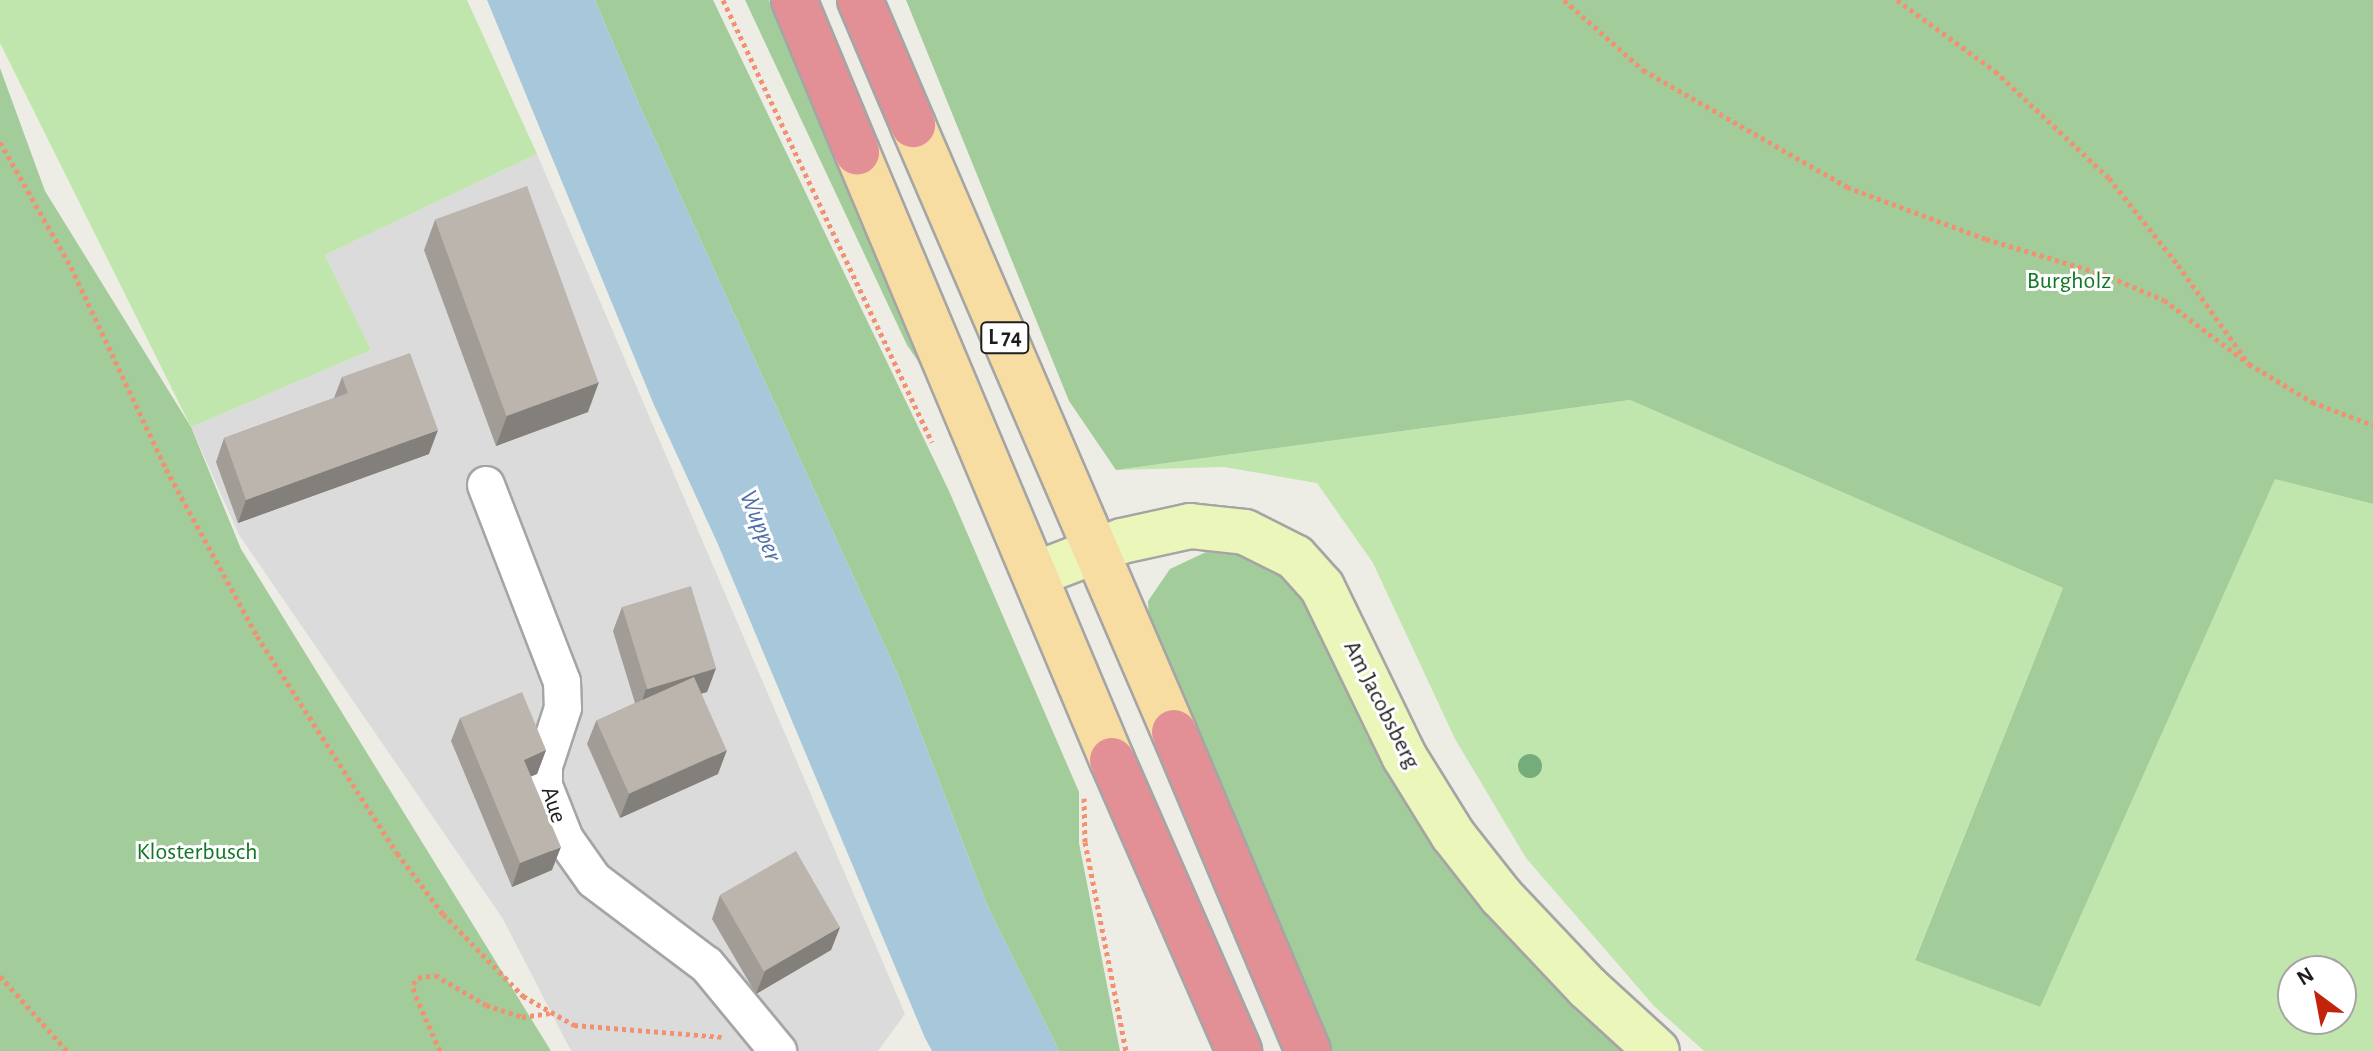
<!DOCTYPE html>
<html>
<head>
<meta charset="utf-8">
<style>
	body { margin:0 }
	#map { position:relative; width:2373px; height:1051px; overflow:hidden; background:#eeede5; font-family:"Alegreya Sans",sans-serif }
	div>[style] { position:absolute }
	.residential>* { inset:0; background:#dcdbdb }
	.grass>* { inset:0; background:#c1e6ad }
	.forest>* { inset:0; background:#a3cc9b }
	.water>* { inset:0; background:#a7c8da }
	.path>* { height:5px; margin-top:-2.5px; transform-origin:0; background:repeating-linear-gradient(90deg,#f29072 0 4px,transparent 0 8px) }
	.roads { filter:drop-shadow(2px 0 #a5a5a5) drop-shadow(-2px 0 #a5a5a5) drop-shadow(0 2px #a5a5a5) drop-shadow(0 -2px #a5a5a5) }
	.street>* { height:36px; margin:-18px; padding:0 18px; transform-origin:18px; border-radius:18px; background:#fff }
	.secondary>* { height:44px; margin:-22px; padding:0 22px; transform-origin:22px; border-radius:22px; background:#ebf6bb }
	.primary>* { height:44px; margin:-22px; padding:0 22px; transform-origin:22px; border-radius:22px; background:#f7dda1 }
	.highway>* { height:44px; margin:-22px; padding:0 22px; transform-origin:22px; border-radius:22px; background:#e29095 }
	.trees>* { width:24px; height:24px; margin:-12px; border-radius:50%; background:#74ac7c }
	.wall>* { inset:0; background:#a19c96 }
	.shaded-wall>* { inset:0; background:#837f7a }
	.building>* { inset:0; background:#bbb5ae; transform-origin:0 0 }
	span { translate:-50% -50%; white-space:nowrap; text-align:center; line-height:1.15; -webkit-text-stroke:6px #fff; paint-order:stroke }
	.shield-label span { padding:2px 6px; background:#fff; border:2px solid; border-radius:6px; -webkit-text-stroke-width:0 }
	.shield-label { font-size:22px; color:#1e1e1e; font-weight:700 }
	.park-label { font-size:24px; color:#117727 }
	.street-label { font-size:24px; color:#1e1e1e }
	.water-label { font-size:26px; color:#5070a9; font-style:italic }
	.north { position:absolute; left:2277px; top:955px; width:80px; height:80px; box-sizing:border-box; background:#fff; border:2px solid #a5a5a5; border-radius:50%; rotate:328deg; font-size:22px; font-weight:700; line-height:32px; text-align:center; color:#1e1e1e }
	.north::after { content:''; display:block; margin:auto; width:28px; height:36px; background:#c1230b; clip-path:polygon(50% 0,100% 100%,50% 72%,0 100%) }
</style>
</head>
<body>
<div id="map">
	<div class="residential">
		<i style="clip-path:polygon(537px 154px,905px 1014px,878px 1051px,571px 1051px,503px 919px,239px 535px,191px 427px,371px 350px,325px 255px)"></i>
	</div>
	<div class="grass">
		<i style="clip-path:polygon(0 0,467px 0,537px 154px,325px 255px,371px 350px,191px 427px,0 43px)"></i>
		<i style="clip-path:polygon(evenodd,1630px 400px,2063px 588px,1915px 959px,2039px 1007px,2275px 478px,2373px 504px,2373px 1051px,1704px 1051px,1654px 1006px,1526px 858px,1455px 739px,1373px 563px,1317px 483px,1224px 467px,1116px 470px,1630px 400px,2293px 971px,2341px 971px,2341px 1019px,2293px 1019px,2293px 971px)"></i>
	</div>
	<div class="forest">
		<i style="clip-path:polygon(595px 0,713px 0,949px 491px,1079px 792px,1079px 843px,1120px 1051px,1059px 1051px,987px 905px,899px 677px,642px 111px)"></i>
		<i style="clip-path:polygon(745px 0,769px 0,924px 337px,937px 389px,907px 345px)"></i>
		<i style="clip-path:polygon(906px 0,2373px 0,2373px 504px,2275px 479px,2040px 1007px,1915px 960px,2063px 588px,1630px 400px,1116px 470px,1069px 401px)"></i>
		<i style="clip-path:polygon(0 68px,45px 191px,191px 427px,241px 549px,551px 1051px,0 1051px)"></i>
		<i style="clip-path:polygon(1206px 552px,1244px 554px,1285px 572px,1313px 617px,1367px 736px,1436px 850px,1503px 933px,1622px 1051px,1330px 1051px,1150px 636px,1148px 601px,1170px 569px)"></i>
	</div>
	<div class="water">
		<i style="clip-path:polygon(487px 0,595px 0,642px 111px,899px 677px,987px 905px,1059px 1051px,932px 1051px,925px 1038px,717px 542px,654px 405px)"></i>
	</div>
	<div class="path">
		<i style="left:723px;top:0;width:489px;rotate:64.7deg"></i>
		<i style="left:1564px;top:0;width:106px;rotate:41.5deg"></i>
		<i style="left:1643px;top:70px;width:235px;rotate:29.8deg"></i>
		<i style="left:1847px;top:187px;width:148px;rotate:20.5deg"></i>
		<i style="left:1986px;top:239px;width:122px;rotate:16.7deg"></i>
		<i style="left:2103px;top:274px;width:66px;rotate:23.1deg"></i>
		<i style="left:2164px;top:300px;width:106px;rotate:37deg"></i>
		<i style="left:1897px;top:0;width:121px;rotate:35.9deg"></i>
		<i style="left:1995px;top:71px;width:156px;rotate:43.2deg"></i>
		<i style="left:2109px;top:178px;width:111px;rotate:51.6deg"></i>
		<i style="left:2178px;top:265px;width:122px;rotate:54.4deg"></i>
		<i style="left:2249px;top:364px;width:74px;rotate:31.1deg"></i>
		<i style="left:2312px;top:402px;width:65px;rotate:20.7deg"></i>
		<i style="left:0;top:142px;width:144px;rotate:60.4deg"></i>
		<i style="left:71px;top:267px;width:223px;rotate:64.8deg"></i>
		<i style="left:166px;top:469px;width:190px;rotate:61.4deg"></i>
		<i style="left:257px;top:636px;width:258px;rotate:57.2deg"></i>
		<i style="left:397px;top:853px;width:76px;rotate:53deg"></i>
		<i style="left:443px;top:914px;width:115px;rotate:45.7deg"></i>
		<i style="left:523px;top:996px;width:59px;rotate:29.6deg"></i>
		<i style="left:574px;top:1025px;width:148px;rotate:4.6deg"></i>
		<i style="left:1084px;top:798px;width:44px;rotate:88.7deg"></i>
		<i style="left:1085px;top:842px;width:213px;rotate:78.9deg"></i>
		<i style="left:0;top:976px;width:101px;rotate:48.2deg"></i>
		<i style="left:440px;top:1051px;width:64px;rotate:-113.8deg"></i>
		<i style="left:414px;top:992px;width:8px;rotate:-97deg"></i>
		<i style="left:413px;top:984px;width:8px;rotate:-50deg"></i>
		<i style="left:418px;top:978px;width:17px;rotate:-10deg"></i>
		<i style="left:435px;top:975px;width:59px;rotate:30.5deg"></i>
		<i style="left:486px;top:1005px;width:38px;rotate:18deg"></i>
		<i style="left:522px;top:1017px;width:28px;rotate:-8deg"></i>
	</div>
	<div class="roads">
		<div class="street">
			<i style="left:486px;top:485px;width:211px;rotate:68.9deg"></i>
			<i style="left:562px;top:682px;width:26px;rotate:88deg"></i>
			<i style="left:563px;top:708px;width:61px;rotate:108.1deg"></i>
			<i style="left:544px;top:766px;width:20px;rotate:90deg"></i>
			<i style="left:544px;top:786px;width:57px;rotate:68.4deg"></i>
			<i style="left:565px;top:839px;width:50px;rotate:54.7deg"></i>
			<i style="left:594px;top:880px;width:141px;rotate:37deg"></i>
			<i style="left:707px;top:965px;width:112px;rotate:50.5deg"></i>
		</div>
		<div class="secondary">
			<i style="left:1036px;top:574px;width:92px;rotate:-21deg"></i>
			<i style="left:1122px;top:541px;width:70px;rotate:-12.4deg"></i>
			<i style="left:1190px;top:526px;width:55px;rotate:6.2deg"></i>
			<i style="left:1245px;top:532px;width:56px;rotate:26.6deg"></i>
			<i style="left:1295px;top:557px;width:40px;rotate:48deg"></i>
			<i style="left:1322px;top:587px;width:188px;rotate:64.1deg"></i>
			<i style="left:1404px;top:756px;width:93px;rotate:58.2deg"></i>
			<i style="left:1453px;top:835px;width:78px;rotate:51.8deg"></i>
			<i style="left:1501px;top:896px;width:127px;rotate:46.6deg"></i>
			<i style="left:1588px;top:988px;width:93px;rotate:42.4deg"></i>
		</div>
		<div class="primary">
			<i style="left:913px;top:125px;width:661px;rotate:66.73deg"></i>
			<i style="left:857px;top:152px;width:659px;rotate:67.25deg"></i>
		</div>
		<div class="highway">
			<i style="left:794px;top:0;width:165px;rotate:67.5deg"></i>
			<i style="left:860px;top:0;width:136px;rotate:67deg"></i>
			<i style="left:1174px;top:732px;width:346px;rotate:67.2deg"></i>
			<i style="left:1112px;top:760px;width:318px;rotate:66.4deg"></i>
		</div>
	</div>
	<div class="trees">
		<i style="left:1530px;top:766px"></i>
	</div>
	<div class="wall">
		<i style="clip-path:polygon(435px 220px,588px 412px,496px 446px,424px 250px)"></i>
		<i style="clip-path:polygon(342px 377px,429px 454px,238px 523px,216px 462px,224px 438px,334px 398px)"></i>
		<i style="clip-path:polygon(622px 607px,716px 668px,707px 692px,701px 693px,718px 774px,620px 818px,587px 744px,596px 721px,635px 703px,613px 631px)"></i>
		<i style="clip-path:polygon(460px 718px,546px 750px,537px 774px,531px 776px,552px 870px,512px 887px,451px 741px)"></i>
		<i style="clip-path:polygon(720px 895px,840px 927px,831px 950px,756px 994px,712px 919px)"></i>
	</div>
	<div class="shaded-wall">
		<i style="clip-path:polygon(599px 382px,588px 412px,496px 446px,507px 416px)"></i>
		<i style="clip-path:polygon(438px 430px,429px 454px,238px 523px,246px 500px)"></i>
		<i style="clip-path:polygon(716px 668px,707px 692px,638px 713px,646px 689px)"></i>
		<i style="clip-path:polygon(546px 750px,537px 774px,516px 783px,524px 760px)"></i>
		<i style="clip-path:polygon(727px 750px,718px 774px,620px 818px,629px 794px)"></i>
		<i style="clip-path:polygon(561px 847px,552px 870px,512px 887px,520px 863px)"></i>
		<i style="clip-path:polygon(840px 927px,831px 950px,756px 994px,765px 971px)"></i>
	</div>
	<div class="building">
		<i style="left:527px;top:186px;width:209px;height:98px;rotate:70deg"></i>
		<i style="clip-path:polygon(410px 353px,438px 430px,246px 500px,224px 438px,348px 393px,342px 377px)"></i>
		<i style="left:691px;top:586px;width:86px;height:72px;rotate:73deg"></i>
		<i style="left:694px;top:677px;width:80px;height:107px;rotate:66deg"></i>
		<i style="clip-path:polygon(522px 692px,546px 750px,524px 760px,561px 847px,520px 863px,460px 718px)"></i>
		<i style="left:796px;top:851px;width:88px;height:88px;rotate:60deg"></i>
	</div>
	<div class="shield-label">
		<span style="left:1005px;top:338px">L 74</span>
	</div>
	<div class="park-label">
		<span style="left:2069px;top:282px">Burgholz</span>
		<span style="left:197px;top:853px">Klosterbusch</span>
	</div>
	<div class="street-label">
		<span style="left:1381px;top:705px;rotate:63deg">Am Jacobsberg</span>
		<span style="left:553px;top:805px;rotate:72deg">Aue</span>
	</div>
	<div class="water-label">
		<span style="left:760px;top:526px;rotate:68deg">Wupper</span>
	</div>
	<div class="north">N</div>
</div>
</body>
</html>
